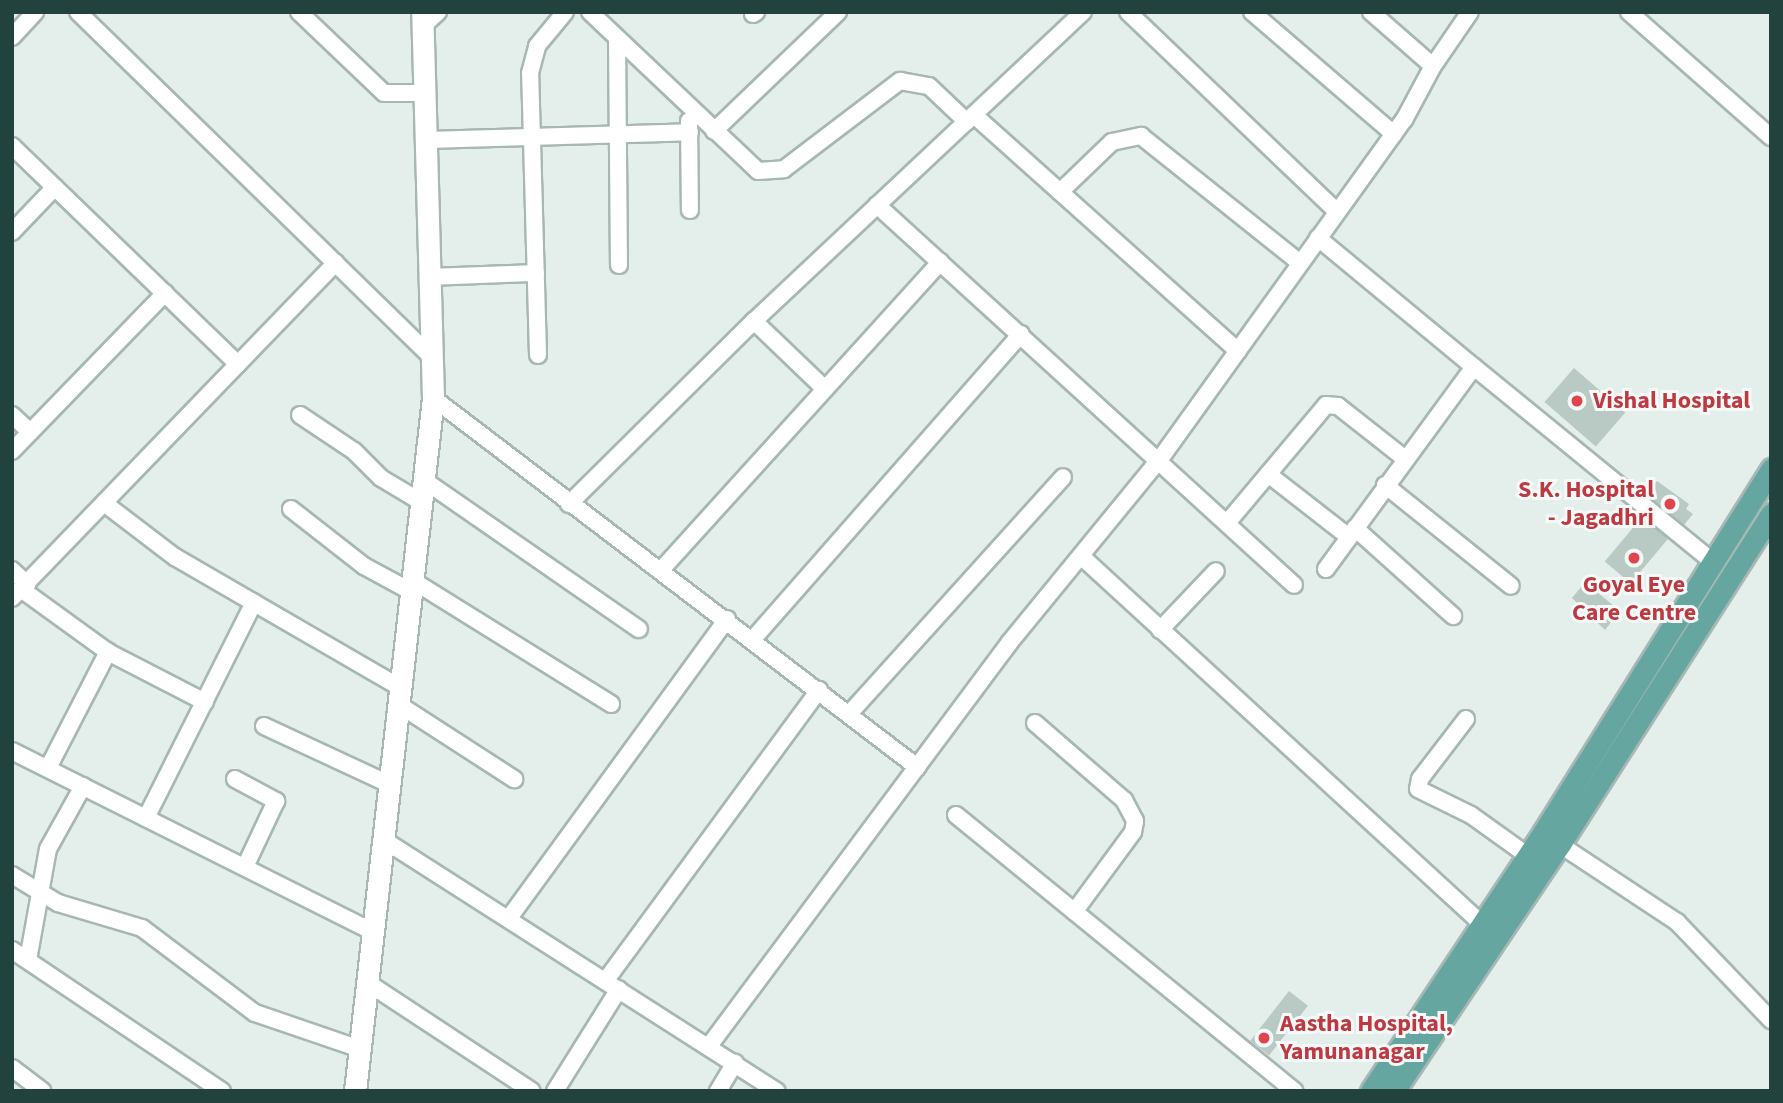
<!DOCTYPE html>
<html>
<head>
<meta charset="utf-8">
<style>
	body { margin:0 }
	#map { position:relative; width:1783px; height:1103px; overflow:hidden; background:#e4eeeb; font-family:"Source Sans 3",sans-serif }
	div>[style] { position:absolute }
	.building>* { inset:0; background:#b9cac5; transform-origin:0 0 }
	.roads { filter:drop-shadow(2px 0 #a6b7b4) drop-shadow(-2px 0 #a6b7b4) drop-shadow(0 2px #a6b7b4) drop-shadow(0 -2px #a6b7b4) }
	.minor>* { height:16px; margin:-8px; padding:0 8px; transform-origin:8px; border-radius:8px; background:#fff }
	.tertiary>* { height:21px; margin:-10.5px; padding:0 10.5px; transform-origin:10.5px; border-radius:10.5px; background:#fff }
	.primary>* { height:21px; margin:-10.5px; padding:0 10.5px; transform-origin:10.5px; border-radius:10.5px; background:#65a7a0 }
	.dots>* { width:19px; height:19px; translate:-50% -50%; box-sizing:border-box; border:4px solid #f5faf9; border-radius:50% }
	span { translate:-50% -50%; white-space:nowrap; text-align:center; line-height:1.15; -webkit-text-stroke:6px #f5faf9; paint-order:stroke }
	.health-label { font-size:24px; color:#be3a42; font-weight:700 }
	.left { translate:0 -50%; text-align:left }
	.right { translate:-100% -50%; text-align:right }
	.frame { position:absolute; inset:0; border:14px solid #22423e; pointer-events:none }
</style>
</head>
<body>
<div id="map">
	<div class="building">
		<i style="left:1574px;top:368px;width:68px;height:45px;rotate:41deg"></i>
		<i style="clip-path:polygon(1657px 481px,1689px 504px,1686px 509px,1693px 514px,1684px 525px,1647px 494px)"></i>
		<i style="left:1642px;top:517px;width:34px;height:58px;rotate:40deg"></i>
		<i style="clip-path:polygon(1585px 582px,1620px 611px,1605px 630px,1572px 598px)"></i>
		<i style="left:1289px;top:991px;width:24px;height:63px;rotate:38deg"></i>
	</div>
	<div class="roads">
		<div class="minor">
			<i style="left:78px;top:12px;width:495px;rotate:44.3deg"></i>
			<i style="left:299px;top:12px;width:117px;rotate:43.6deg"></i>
			<i style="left:384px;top:93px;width:41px"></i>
			<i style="left:590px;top:12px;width:231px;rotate:43.4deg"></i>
			<i style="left:758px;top:171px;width:26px;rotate:-4deg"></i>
			<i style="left:784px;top:169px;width:146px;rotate:-37.2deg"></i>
			<i style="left:900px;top:81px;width:29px;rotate:10deg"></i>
			<i style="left:929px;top:86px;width:52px;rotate:43.5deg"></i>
			<i style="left:1128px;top:12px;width:288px;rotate:43.7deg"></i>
			<i style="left:1252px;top:12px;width:187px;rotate:40.7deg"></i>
			<i style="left:1371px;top:12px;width:82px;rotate:41.1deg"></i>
			<i style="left:1629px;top:12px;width:189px;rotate:41.4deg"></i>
			<i style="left:753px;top:14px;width:4px;rotate:-34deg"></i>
			<i style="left:422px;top:27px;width:22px;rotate:-43deg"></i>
			<i style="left:12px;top:37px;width:34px;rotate:-47deg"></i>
			<i style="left:617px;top:39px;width:226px;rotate:89.5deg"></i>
			<i style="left:974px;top:115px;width:354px;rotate:41.8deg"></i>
			<i style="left:689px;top:121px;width:89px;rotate:89.4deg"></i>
			<i style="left:714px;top:131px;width:172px;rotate:-43.8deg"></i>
			<i style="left:427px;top:140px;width:263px;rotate:-1.7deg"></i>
			<i style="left:12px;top:146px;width:314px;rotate:44deg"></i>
			<i style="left:1060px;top:192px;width:72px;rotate:-43.9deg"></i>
			<i style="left:1112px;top:142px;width:30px;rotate:-12deg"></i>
			<i style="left:1141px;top:136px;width:202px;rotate:38.6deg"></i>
			<i style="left:877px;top:205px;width:564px;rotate:42.34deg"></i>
			<i style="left:12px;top:232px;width:62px;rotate:-46.3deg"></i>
			<i style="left:1318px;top:238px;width:202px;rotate:39.6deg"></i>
			<i style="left:430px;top:277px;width:106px;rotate:-2.2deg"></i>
			<i style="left:754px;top:321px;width:98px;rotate:43.8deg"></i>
			<i style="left:538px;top:355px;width:282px;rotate:-91.6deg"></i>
			<i style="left:530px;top:73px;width:28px;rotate:-75deg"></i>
			<i style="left:537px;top:46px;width:44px;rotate:-50.5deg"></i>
			<i style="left:433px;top:398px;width:609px;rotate:37.32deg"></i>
			<i style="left:12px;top:415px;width:25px;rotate:43deg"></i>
			<i style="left:300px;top:415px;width:65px;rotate:33.7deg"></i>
			<i style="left:354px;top:451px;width:38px;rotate:45deg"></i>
			<i style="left:381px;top:478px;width:49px;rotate:30.8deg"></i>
			<i style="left:12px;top:451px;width:220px;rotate:-45.9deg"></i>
			<i style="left:1268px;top:474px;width:103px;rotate:37.9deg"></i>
			<i style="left:425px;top:481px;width:260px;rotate:34.7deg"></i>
			<i style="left:1385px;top:485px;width:161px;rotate:38.7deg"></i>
			<i style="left:104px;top:503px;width:89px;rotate:37.3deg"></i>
			<i style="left:175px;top:557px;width:263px;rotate:30.1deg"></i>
			<i style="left:569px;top:504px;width:260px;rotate:-44.7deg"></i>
			<i style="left:754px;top:321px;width:451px;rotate:-43.2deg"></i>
			<i style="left:291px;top:509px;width:93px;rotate:38deg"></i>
			<i style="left:364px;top:566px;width:57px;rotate:28.4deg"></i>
			<i style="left:1227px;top:523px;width:154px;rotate:-50deg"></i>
			<i style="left:1326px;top:405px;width:12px;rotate:5deg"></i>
			<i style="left:1338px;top:406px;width:84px;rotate:38.2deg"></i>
			<i style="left:1355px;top:528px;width:132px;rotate:41.9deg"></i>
			<i style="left:1081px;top:556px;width:544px;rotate:42.54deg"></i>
			<i style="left:1326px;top:569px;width:250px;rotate:-53.8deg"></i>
			<i style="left:1474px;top:367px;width:308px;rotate:39.2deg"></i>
			<i style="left:12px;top:570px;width:21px;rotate:43deg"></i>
			<i style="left:661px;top:570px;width:416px;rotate:-47.8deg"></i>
			<i style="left:415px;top:582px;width:231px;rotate:31.9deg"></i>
			<i style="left:21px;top:589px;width:107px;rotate:35.9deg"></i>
			<i style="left:108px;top:652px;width:109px;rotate:27.3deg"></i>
			<i style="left:12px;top:598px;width:466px;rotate:-46deg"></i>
			<i style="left:1160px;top:630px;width:81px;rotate:-46.5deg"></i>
			<i style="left:753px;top:639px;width:406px;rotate:-48.7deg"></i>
			<i style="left:401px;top:706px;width:135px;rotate:32.9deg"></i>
			<i style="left:849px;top:714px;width:319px;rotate:-47.9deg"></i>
			<i style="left:1466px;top:719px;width:76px;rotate:127.5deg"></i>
			<i style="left:1420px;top:779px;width:10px;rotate:101deg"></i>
			<i style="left:1418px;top:789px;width:59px;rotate:26.1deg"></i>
			<i style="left:1471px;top:815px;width:70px;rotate:35.7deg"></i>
			<i style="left:1035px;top:723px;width:118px;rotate:40.9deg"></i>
			<i style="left:1124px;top:800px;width:24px;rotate:62deg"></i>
			<i style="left:1135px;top:821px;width:11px;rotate:100deg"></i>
			<i style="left:1133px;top:832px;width:99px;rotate:126.4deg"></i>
			<i style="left:264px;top:726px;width:140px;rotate:24.9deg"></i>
			<i style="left:12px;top:751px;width:405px;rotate:26.6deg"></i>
			<i style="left:48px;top:768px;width:131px;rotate:-62.7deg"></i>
			<i style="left:235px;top:779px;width:47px;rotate:28.2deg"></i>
			<i style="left:276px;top:801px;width:73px;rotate:115.2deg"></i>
			<i style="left:956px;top:815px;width:437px;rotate:39.2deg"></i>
			<i style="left:146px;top:818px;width:241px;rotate:-63.4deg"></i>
			<i style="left:384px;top:840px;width:466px;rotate:32.6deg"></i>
			<i style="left:1553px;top:840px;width:149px;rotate:33.5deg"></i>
			<i style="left:1677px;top:922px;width:136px;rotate:46.2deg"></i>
			<i style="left:12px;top:875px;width:54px;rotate:31.3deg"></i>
			<i style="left:58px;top:903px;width:88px;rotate:16.6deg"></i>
			<i style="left:142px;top:928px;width:141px;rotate:37deg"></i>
			<i style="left:255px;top:1013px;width:111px;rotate:18.9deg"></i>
			<i style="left:509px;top:918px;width:370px;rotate:-53.9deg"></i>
			<i style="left:12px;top:950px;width:253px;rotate:33.9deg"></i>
			<i style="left:28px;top:960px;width:113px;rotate:-79.8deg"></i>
			<i style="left:48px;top:849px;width:72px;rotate:-60.9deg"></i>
			<i style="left:606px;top:980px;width:360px;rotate:-53.7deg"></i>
			<i style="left:368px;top:983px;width:196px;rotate:33.4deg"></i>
			<i style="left:709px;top:1046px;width:504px;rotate:-53.31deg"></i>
			<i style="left:1010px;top:642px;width:237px;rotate:-50.7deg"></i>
			<i style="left:1160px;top:459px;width:418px;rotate:-54.3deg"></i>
			<i style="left:1404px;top:120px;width:61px;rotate:-61.8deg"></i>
			<i style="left:1433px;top:66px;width:65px;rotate:-55.6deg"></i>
			<i style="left:12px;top:1068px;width:38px;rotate:37deg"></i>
			<i style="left:555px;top:1091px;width:120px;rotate:-57.9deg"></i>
			<i style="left:718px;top:1091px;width:33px;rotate:-59deg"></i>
		</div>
		<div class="tertiary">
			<i style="left:355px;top:1091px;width:697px;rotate:-83.58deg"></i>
			<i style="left:433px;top:398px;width:386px;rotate:-91.6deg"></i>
		</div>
		<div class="primary">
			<i style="left:1371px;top:1091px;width:310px;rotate:-56.3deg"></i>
			<i style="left:1543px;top:833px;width:430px;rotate:-57.9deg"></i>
			<i style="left:1394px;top:1091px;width:298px;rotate:-56.1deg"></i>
			<i style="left:1560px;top:844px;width:392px;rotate:-57.4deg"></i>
		</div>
	</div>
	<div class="dots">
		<i style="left:1577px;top:401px;background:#e0444e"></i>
		<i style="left:1670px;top:504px;background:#e0444e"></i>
		<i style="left:1634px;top:558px;background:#e0444e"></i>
		<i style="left:1264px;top:1038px;background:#e0444e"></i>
	</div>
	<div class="health-label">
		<span class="left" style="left:1593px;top:401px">Vishal Hospital</span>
		<span class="right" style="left:1654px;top:504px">S.K. Hospital<br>- Jagadhri</span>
		<span style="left:1634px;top:599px">Goyal Eye<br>Care Centre</span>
		<span class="left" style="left:1280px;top:1038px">Aastha Hospital,<br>Yamunanagar</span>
	</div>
	<div class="frame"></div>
</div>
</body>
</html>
